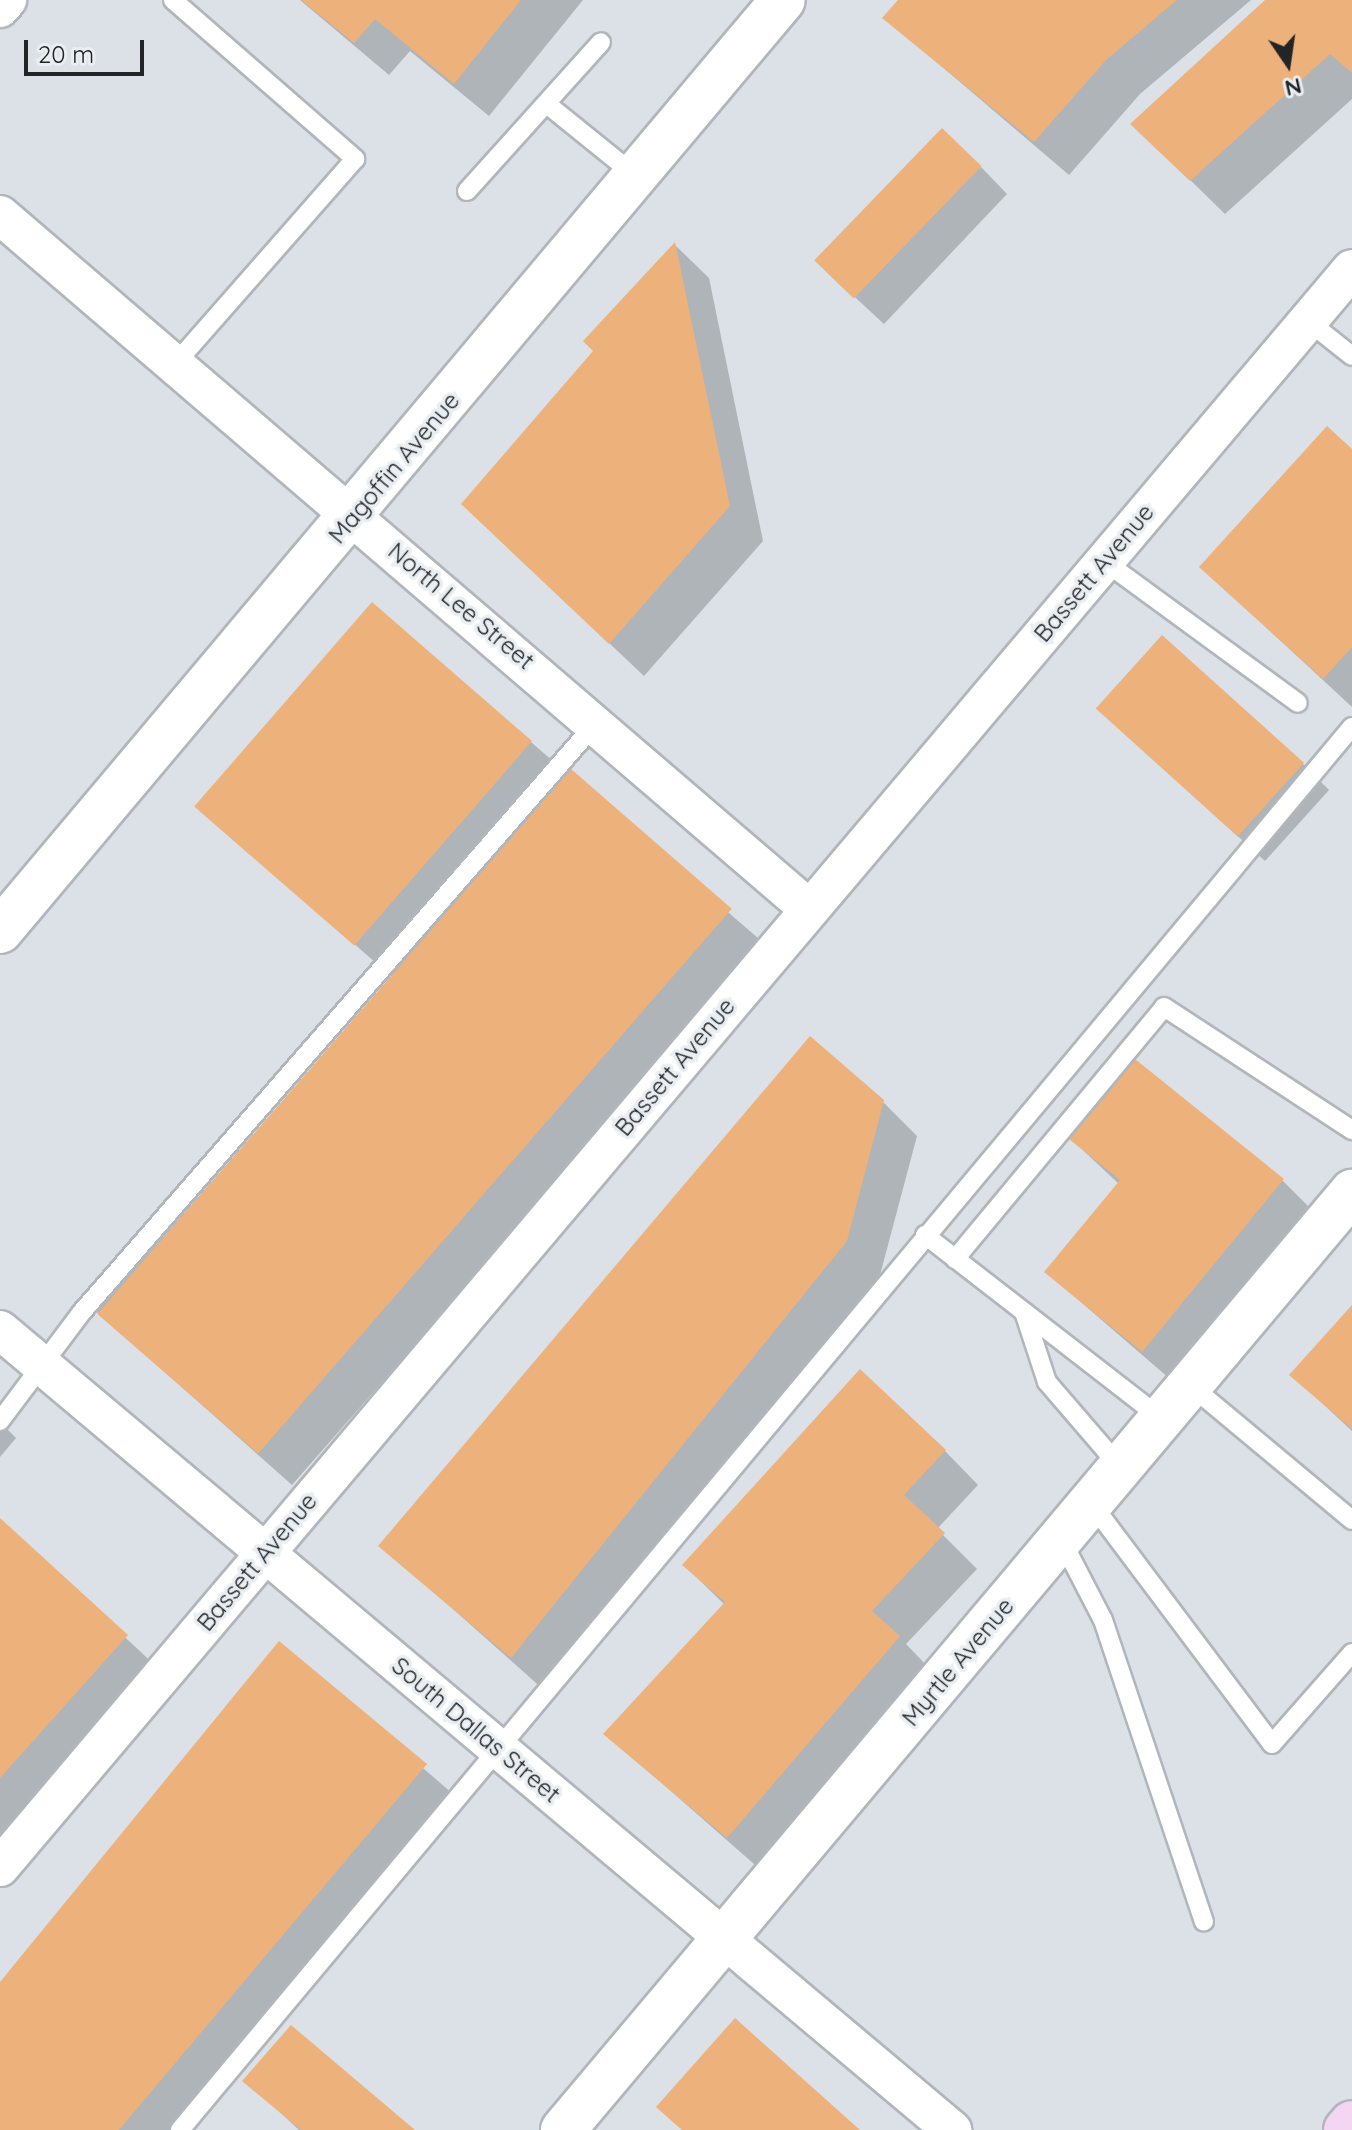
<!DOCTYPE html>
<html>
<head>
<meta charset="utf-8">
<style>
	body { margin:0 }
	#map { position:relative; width:1352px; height:2130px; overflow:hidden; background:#dbe1e6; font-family:Quicksand,sans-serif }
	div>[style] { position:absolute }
	.shadow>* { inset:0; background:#0003 }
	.building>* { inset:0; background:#edb17b; transform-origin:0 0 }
	.roads { filter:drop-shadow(2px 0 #b1b6bc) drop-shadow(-2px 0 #b1b6bc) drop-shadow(0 2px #b1b6bc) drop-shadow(0 -2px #b1b6bc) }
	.service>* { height:18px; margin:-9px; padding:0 9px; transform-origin:9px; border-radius:9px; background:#fff }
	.minor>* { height:38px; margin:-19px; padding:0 19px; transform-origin:19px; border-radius:19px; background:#fff }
	.tertiary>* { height:44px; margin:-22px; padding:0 22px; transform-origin:22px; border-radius:22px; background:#fff }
	.secondary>* { height:44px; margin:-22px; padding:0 22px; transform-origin:22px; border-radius:22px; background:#f4d5f2 }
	span { translate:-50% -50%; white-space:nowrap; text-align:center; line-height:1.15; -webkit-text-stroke:7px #e9eef3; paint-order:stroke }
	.street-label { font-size:24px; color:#222426 }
	.north { position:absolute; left:1248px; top:24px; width:80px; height:80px; -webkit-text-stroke:6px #e9eef3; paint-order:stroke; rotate:167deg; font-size:22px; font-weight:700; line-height:32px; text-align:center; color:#222426 }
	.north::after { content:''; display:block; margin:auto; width:28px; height:36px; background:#222426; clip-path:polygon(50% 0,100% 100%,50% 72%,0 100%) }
	.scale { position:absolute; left:24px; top:40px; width:120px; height:36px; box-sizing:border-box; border:4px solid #222426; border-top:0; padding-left:10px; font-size:24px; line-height:28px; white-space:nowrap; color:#222426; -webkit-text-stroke:6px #e9eef3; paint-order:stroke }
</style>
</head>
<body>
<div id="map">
	<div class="shadow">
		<i style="clip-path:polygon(300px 0,583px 0,489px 116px,410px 51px,389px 75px)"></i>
		<i style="clip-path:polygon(901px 0,1251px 0,1140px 94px,1069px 175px,885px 18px)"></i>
		<i style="clip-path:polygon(1268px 0,1352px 0,1352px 99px,1225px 214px,1133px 124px)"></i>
		<i style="clip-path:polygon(981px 167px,1007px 194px,884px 324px,844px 287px)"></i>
		<i style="clip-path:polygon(675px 245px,709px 278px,763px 541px,644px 676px,497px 537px,596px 351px)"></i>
		<i style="clip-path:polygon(1352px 451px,1352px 707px,1201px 567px)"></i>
		<i style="clip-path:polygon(372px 605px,765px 944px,292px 1485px,97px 1312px,392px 977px,199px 808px)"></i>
		<i style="clip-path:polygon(1098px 709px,1303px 764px,1329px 790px,1265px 861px)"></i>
		<i style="clip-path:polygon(883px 1102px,917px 1136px,880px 1275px,545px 1691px,381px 1545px)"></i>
		<i style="clip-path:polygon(1071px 1139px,1282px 1180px,1316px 1214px,1177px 1385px,1046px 1272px,1119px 1184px)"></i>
		<i style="clip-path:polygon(1352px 1308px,1352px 1431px,1292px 1375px)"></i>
		<i style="clip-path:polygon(0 1422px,16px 1438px,0 1457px)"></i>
		<i style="clip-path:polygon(945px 1451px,978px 1485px,937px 1529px,977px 1569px,906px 1644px,932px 1671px,762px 1871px,606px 1734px,725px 1605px,684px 1565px)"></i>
		<i style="clip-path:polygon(0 1520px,160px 1670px,0 1850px)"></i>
		<i style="clip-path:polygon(279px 1644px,460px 1800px,181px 2130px,0 2130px,0 1985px)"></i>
		<i style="clip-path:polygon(245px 2080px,412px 2130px,299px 2130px)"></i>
	</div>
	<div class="building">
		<i style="clip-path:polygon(301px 0,521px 0,454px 84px,375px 19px,354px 43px)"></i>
		<i style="clip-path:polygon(898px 0,1177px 0,1106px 60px,1034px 142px,882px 18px)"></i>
		<i style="clip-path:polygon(1265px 0,1352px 0,1352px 73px,1330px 54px,1190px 181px,1130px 124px)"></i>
		<i style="left:942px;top:128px;width:55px;height:184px;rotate:44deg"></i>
		<i style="clip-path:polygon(675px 242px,730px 506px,609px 644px,461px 504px,593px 351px,583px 341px)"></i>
		<i style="clip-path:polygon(1327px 426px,1352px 449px,1352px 647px,1323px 679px,1199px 567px)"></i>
		<i style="left:372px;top:602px;width:212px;height:271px;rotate:41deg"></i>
		<i style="left:1162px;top:635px;width:191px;height:99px;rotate:42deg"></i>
		<i style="left:571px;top:769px;width:213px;height:722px;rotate:41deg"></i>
		<i style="clip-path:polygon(810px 1036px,884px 1100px,847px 1241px,511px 1658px,378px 1546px)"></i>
		<i style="clip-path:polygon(1135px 1059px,1284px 1179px,1142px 1352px,1044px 1272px,1120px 1180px,1069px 1139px)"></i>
		<i style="clip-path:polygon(1352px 1305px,1352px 1429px,1289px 1375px)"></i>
		<i style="clip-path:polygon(860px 1369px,946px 1450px,904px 1495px,945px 1533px,872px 1611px,900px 1636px,727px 1838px,603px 1734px,725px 1602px,682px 1565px)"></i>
		<i style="clip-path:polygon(0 1518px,128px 1635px,0 1778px)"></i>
		<i style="clip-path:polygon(279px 1641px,427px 1764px,119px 2130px,0 2130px,0 1982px)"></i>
		<i style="clip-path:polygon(735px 2018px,860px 2130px,682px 2130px,656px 2107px)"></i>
		<i style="clip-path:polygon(291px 2025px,415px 2130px,301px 2130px,242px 2081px)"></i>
	</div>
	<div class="roads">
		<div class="service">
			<i style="left:173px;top:0;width:242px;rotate:41.1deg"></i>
			<i style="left:355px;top:159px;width:273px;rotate:131.3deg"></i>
			<i style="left:548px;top:105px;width:113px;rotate:38.9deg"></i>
			<i style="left:467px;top:191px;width:200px;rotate:-48deg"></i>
			<i style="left:1308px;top:321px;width:56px;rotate:38.5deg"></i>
			<i style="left:1104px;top:561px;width:240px;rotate:36.2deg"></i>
			<i style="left:925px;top:1235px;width:300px;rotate:37.8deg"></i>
			<i style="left:955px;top:1259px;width:327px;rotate:-50.3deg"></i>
			<i style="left:1164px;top:1007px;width:225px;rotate:33.2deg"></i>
			<i style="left:1024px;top:1312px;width:74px;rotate:71.8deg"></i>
			<i style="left:1047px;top:1382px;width:112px;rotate:49.3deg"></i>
			<i style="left:1190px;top:1385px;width:211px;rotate:39.8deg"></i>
			<i style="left:0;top:1421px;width:135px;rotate:-53.1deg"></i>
			<i style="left:81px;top:1313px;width:783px;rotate:-48.88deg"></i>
			<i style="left:1091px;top:1503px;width:301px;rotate:53.1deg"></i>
			<i style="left:1272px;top:1744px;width:121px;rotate:-48.7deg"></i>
			<i style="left:1061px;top:1539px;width:91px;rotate:62.6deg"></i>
			<i style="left:1103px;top:1620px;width:318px;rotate:71.5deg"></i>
			<i style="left:180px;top:2130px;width:1828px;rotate:-50.13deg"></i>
		</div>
		<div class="minor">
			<i style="left:0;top:8px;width:11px;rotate:-49deg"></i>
			<i style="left:0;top:215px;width:1066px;rotate:40.62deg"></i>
			<i style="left:0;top:1330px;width:1244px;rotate:40.04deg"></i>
			<i style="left:0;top:1867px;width:2093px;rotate:-49.77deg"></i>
		</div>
		<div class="tertiary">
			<i style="left:0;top:931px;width:1216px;rotate:-49.94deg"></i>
			<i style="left:563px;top:2130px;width:1226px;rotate:-49.93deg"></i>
		</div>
		<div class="secondary">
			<i style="left:1346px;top:2130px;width:9px;rotate:-49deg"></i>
		</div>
	</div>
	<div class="street-label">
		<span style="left:394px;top:468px;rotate:-50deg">Magoffin Avenue</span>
		<span style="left:1094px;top:573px;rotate:-50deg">Bassett Avenue</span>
		<span style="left:461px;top:606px;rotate:40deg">North Lee Street</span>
		<span style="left:675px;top:1067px;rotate:-50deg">Bassett Avenue</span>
		<span style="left:257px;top:1562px;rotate:-50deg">Bassett Avenue</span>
		<span style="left:958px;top:1662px;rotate:-50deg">Myrtle Avenue</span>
		<span style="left:476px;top:1730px;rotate:40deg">South Dallas Street</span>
	</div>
	<div class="north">N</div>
	<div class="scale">20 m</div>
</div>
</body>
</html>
